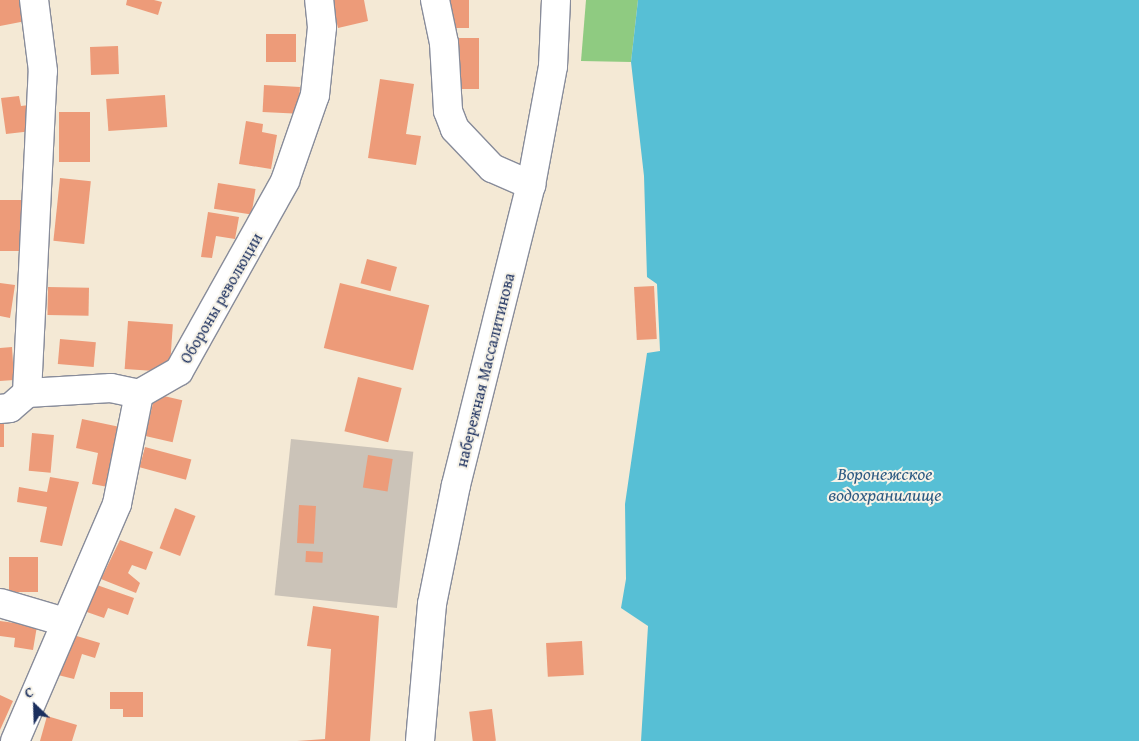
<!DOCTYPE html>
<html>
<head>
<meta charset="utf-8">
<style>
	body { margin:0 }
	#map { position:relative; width:1139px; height:741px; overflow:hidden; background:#f4e9d5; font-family:"Gentium Book Plus",serif }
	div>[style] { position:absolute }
	.industrial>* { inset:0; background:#cbc3b8; transform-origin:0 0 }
	.green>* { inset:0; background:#8fcb81 }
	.water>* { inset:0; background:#57bfd5 }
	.building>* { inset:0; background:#ed9b79; transform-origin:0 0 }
	.roads { filter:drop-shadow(1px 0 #888c9a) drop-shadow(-1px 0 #888c9a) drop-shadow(0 1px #888c9a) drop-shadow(0 -1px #888c9a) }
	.minor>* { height:28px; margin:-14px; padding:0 14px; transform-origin:14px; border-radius:14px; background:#fff }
	.major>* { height:28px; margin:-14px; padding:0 14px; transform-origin:14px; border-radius:14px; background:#fff }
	span { translate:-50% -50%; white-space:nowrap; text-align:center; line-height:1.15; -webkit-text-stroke:4px #f7f3e8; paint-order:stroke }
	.street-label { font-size:16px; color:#1b2f5e }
	.water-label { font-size:18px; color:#2d5a82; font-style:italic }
	.north { position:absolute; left:10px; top:681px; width:50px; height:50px; -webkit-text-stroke:4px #f7f3e8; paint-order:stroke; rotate:336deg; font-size:14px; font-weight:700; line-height:20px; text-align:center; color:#1b2f5e }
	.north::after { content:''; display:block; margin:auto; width:18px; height:22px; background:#1b2f5e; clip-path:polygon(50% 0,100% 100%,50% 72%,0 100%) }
</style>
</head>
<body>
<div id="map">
	<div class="industrial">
		<i style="left:291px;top:439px;width:123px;height:157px;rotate:6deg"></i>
	</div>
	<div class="green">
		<i style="clip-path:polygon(586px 0,638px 0,631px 62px,581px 61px)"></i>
	</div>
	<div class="water">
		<i style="clip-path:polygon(638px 0,1139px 0,1139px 741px,641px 741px,648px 626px,621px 608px,626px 579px,625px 504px,647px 353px,660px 351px,657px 284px,647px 277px,644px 176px,631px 62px)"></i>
	</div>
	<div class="building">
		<i style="clip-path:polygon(0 0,28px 0,31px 20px,0 26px)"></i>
		<i style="clip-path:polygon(127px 0,154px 0,162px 2px,158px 15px,126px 5px)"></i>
		<i style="clip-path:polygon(331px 0,364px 0,368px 21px,338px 28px)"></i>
		<i style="left:448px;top:0;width:21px;height:28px"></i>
		<i style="left:266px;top:34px;width:30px;height:28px"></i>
		<i style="left:456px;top:38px;width:23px;height:51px"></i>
		<i style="left:118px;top:46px;width:28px;height:28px;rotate:88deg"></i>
		<i style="clip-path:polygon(380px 79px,414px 84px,406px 134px,421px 136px,416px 165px,368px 158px)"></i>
		<i style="left:264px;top:85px;width:36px;height:27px;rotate:3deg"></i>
		<i style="left:165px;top:95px;width:32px;height:59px;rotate:86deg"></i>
		<i style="clip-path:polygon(19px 96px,21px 106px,29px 105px,32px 131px,6px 134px,1px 98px)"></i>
		<i style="left:59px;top:112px;width:31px;height:50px"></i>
		<i style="clip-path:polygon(246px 121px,263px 124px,262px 132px,277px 135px,271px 169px,239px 164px)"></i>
		<i style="left:60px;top:178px;width:31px;height:63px;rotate:6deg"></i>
		<i style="left:218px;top:183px;width:38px;height:26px;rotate:9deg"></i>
		<i style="left:0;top:200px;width:23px;height:51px"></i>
		<i style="clip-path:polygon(208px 212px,239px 217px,235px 239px,216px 236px,212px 258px,201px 257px)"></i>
		<i style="left:367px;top:259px;width:31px;height:25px;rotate:15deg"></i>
		<i style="clip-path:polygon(0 283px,15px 285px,10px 318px,0 316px)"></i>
		<i style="left:340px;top:283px;width:92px;height:67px;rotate:14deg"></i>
		<i style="left:654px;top:286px;width:53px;height:20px;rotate:87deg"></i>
		<i style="left:48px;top:287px;width:41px;height:28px;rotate:1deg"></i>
		<i style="left:128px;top:321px;width:45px;height:48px;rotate:4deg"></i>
		<i style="left:60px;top:339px;width:36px;height:25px;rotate:5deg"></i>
		<i style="clip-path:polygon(12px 347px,14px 380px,0 381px,0 348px)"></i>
		<i style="left:358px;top:377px;width:45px;height:56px;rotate:14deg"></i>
		<i style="left:155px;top:394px;width:28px;height:43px;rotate:13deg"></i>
		<i style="left:0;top:419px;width:4px;height:28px"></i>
		<i style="clip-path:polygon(82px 419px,120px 427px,108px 487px,92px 484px,98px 453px,76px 448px)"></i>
		<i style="left:32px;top:433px;width:22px;height:38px;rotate:5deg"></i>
		<i style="left:145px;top:447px;width:48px;height:21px;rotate:15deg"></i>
		<i style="left:368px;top:455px;width:25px;height:33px;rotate:9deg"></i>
		<i style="clip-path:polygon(50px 477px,79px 482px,62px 546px,40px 542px,47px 507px,17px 502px,19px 487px,47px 492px)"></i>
		<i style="left:299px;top:505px;width:17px;height:38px;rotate:3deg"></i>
		<i style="left:175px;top:508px;width:22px;height:43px;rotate:21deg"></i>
		<i style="clip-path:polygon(120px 540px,153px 552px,146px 570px,132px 565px,128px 573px,140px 583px,136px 593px,101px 579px)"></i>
		<i style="left:306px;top:551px;width:17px;height:11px;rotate:3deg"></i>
		<i style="left:9px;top:557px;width:29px;height:35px"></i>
		<i style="clip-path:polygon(94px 584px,134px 598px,128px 615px,108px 608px,104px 618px,84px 611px)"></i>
		<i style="clip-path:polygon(313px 606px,379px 616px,370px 741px,297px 741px,325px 739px,331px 649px,307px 646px)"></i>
		<i style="clip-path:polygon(0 621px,37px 626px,33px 650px,14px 647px,15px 638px,0 636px)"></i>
		<i style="clip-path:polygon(70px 634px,100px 643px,95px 658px,82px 654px,74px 679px,58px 675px)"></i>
		<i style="left:582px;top:641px;width:34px;height:36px;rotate:87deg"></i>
		<i style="clip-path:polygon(110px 692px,143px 692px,143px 717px,123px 717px,123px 709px,110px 709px)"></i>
		<i style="clip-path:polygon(0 695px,13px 701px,0 730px)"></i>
		<i style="left:492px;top:709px;width:32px;height:23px;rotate:83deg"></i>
		<i style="clip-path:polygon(47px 716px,77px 725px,72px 741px,40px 741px)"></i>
	</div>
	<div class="roads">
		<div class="minor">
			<i style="left:435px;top:0;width:44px;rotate:78.2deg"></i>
			<i style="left:444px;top:43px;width:68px;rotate:86.6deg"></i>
			<i style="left:448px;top:111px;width:19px;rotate:69deg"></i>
			<i style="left:455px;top:129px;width:54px;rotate:46.5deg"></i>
			<i style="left:492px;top:168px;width:43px;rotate:23.6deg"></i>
			<i style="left:27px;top:393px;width:322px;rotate:-87.2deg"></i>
			<i style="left:43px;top:71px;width:72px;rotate:-97.2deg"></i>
			<i style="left:0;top:409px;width:10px;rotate:-6deg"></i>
			<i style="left:10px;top:408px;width:23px;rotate:-41deg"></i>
			<i style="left:27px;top:393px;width:84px;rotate:-3.4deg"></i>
			<i style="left:111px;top:388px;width:29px;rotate:12deg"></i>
			<i style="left:0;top:603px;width:68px;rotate:16.3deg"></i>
			<i style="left:15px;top:741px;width:258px;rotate:-66.7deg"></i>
			<i style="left:117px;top:504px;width:112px;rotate:-78.7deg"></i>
			<i style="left:139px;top:394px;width:46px;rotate:-29.9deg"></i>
			<i style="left:179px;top:371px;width:218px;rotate:-60.8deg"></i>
			<i style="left:285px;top:181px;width:91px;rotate:-70.8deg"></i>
			<i style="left:315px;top:95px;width:68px;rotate:-84.1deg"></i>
			<i style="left:322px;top:27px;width:27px;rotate:-96deg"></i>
		</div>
		<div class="major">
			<i style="left:420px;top:741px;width:138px;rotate:-85deg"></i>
			<i style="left:432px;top:604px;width:121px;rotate:-78.6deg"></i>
			<i style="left:456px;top:485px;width:309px;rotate:-76deg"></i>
			<i style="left:531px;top:185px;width:121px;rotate:-79.5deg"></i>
			<i style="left:553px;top:66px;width:66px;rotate:-87.4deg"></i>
		</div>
	</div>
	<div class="street-label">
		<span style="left:221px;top:298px;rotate:-60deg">Обороны революции</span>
		<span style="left:485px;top:370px;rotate:-76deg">набережная Массалитинова</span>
	</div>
	<div class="water-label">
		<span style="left:885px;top:485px">Воронежское<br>водохранилище</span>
	</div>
	<div class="north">С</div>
</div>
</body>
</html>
